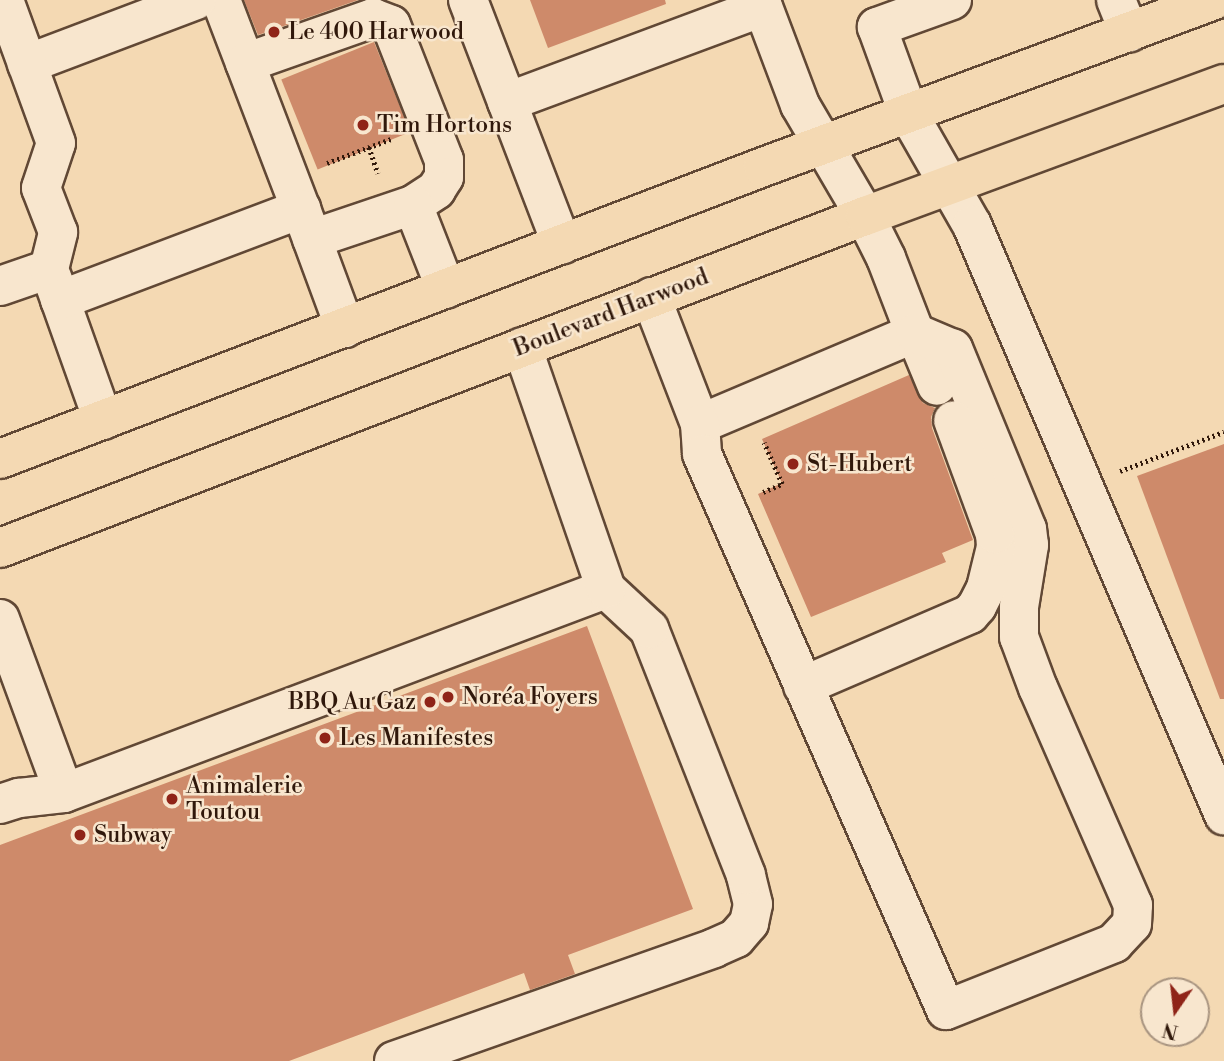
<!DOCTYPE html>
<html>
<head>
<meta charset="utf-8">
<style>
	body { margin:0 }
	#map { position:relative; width:1224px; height:1061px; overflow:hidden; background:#f4d9b3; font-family:"Libre Bodoni",serif }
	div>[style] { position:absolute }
	.building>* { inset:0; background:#ce8a6a; transform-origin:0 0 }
	.path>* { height:4.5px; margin-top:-2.25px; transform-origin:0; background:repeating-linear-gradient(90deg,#30180b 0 2px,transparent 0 5.5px) }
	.roads { filter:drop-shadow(2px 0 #614835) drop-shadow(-2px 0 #614835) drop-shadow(0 2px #614835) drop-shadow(0 -2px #614835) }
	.minor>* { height:38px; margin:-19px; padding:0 19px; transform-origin:19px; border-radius:19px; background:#f8e6ce }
	.highway>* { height:38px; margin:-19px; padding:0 19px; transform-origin:19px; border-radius:19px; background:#f4d9b3 }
	.dots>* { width:19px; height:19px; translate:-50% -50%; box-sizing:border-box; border:4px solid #f8e6ce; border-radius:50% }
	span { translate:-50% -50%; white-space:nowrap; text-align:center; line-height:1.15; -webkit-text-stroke:5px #f8e6ce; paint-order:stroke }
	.poi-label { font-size:23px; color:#30180b }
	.left { translate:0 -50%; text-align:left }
	.right { translate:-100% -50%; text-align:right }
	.street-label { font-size:23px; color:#30180b }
	.north { position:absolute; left:1140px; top:977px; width:70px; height:70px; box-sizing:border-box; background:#f8e6ce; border:2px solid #a89480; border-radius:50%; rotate:194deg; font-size:19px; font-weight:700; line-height:28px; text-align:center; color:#30180b }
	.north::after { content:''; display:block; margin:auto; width:24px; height:32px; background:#8f2418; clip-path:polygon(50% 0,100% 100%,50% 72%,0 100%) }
</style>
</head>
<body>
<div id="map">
	<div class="building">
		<i style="clip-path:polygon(244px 0,358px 0,258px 35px)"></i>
		<i style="clip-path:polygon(530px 0,665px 0,666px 4px,548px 48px)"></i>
		<i style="left:374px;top:42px;width:97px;height:100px;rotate:68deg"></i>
		<i style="clip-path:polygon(909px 375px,923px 403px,935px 408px,931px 417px,932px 428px,973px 540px,942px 553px,946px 562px,811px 617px,758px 494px,782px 483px,762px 439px)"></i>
		<i style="clip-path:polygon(1224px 444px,1224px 699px,1220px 699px,1137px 476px)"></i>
		<i style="clip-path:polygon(587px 626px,693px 909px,568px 955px,575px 974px,530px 990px,524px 973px,289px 1061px,0 1061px,0 845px)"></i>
	</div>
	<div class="path">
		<i style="left:369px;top:147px;width:28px;rotate:71deg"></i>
		<i style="left:327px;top:163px;width:68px;rotate:-20.6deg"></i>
		<i style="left:1120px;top:471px;width:111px;rotate:-20.6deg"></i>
		<i style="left:763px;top:492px;width:21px;rotate:-23deg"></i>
		<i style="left:782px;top:484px;width:45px;rotate:-113.7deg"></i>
	</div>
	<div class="roads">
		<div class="minor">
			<i style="left:221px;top:0;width:224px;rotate:69.1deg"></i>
			<i style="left:468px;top:0;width:262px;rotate:69deg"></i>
			<i style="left:952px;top:0;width:80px;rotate:160.2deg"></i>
			<i style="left:877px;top:27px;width:94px;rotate:70deg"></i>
			<i style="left:909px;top:115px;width:127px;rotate:60.2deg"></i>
			<i style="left:972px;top:225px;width:642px;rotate:66.87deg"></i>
			<i style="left:1116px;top:0;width:35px;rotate:68deg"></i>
			<i style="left:245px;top:63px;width:136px;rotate:-19.4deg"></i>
			<i style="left:373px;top:18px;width:19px;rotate:21deg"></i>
			<i style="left:391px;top:25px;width:145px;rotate:68.6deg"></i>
			<i style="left:444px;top:160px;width:17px;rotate:90deg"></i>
			<i style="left:444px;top:177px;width:15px;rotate:122deg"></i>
			<i style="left:436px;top:190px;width:27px;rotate:147deg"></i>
			<i style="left:27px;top:64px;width:181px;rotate:-20.7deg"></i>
			<i style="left:507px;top:102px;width:273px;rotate:-20.4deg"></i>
			<i style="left:763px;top:7px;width:105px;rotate:69.3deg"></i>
			<i style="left:800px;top:105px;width:129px;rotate:59.6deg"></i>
			<i style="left:865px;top:216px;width:47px;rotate:63.4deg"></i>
			<i style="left:886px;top:258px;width:80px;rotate:68.9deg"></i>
			<i style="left:915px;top:333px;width:233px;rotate:157.1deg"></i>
			<i style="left:700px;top:424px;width:136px;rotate:-111.1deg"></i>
			<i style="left:312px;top:239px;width:107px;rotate:-18.6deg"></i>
			<i style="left:413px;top:205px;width:90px;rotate:68.6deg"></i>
			<i style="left:52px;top:277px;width:152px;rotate:70.4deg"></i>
			<i style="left:0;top:286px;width:52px;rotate:-19.1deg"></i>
			<i style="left:49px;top:269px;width:38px;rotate:-76deg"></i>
			<i style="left:58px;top:232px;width:47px;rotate:-111.1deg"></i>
			<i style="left:41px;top:188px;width:47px;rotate:-71.6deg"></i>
			<i style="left:56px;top:143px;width:152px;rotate:-110deg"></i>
			<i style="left:60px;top:300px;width:258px;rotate:-20.7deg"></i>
			<i style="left:301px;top:209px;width:127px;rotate:69.7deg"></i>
			<i style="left:915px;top:333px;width:57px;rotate:67.5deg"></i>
			<i style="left:700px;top:424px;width:30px;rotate:86deg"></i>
			<i style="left:702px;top:454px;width:607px;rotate:66.31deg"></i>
			<i style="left:946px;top:1010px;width:181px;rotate:-21.7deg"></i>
			<i style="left:1114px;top:943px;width:26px;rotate:-47deg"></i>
			<i style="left:1132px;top:924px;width:19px;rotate:-87deg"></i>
			<i style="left:1133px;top:905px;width:237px;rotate:-113.6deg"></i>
			<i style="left:1038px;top:688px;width:54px;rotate:-110.4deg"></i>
			<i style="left:1019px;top:637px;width:30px;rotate:-90deg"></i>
			<i style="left:1019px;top:607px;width:63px;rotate:-80.8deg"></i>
			<i style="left:1029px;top:545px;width:16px;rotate:-97deg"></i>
			<i style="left:1027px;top:529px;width:195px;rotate:-112.3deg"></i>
			<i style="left:953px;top:349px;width:41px;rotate:-157.2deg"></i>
			<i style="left:0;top:619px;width:185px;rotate:69.8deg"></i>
			<i style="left:64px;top:793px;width:579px;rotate:-20.63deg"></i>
			<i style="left:803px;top:686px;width:182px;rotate:-23.3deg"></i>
			<i style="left:970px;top:614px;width:11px;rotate:-49deg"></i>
			<i style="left:977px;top:606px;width:20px;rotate:-63deg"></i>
			<i style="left:986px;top:588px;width:42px;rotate:-76.3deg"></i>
			<i style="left:996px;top:547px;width:13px;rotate:-94deg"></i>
			<i style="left:995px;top:534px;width:121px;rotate:-110.2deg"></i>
			<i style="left:0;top:804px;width:20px;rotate:-18deg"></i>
			<i style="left:19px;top:798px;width:45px;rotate:-6.3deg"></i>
			<i style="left:394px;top:1061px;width:339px;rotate:-19.4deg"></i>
			<i style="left:714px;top:948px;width:24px;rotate:-24deg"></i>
			<i style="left:736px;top:938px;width:20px;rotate:-49deg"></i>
			<i style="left:749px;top:923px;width:19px;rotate:-78deg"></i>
			<i style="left:753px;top:904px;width:30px;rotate:-104deg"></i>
			<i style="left:746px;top:875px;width:264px;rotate:-111.5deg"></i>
			<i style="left:649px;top:629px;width:59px;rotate:-137.1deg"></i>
			<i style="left:606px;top:589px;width:256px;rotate:-109.1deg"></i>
		</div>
		<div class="highway">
			<i style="left:0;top:459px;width:817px;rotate:-20.94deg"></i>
			<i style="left:763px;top:167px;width:481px;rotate:-20.3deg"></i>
			<i style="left:0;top:548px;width:927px;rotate:-21deg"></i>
			<i style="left:865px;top:216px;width:382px;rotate:-20.2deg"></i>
		</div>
	</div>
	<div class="dots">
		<i style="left:274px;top:32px;background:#8f2418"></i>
		<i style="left:363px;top:125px;background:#8f2418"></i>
		<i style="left:793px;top:464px;background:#8f2418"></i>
		<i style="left:448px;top:697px;background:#8f2418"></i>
		<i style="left:430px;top:702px;background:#8f2418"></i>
		<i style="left:325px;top:738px;background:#8f2418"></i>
		<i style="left:172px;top:799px;background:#8f2418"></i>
		<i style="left:80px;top:835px;background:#8f2418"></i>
	</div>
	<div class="poi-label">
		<span class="left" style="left:288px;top:32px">Le 400 Harwood</span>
		<span class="left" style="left:377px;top:125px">Tim Hortons</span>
		<span class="left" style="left:807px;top:464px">St-Hubert</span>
		<span class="left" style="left:462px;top:697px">Noréa Foyers</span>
		<span class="right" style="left:416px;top:702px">BBQ Au Gaz</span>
		<span class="left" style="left:339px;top:738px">Les Manifestes</span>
		<span class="left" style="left:186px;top:799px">Animalerie<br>Toutou</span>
		<span class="left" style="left:94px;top:835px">Subway</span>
	</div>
	<div class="street-label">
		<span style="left:611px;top:313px;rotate:-21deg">Boulevard Harwood</span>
	</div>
	<div class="north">N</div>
</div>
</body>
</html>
